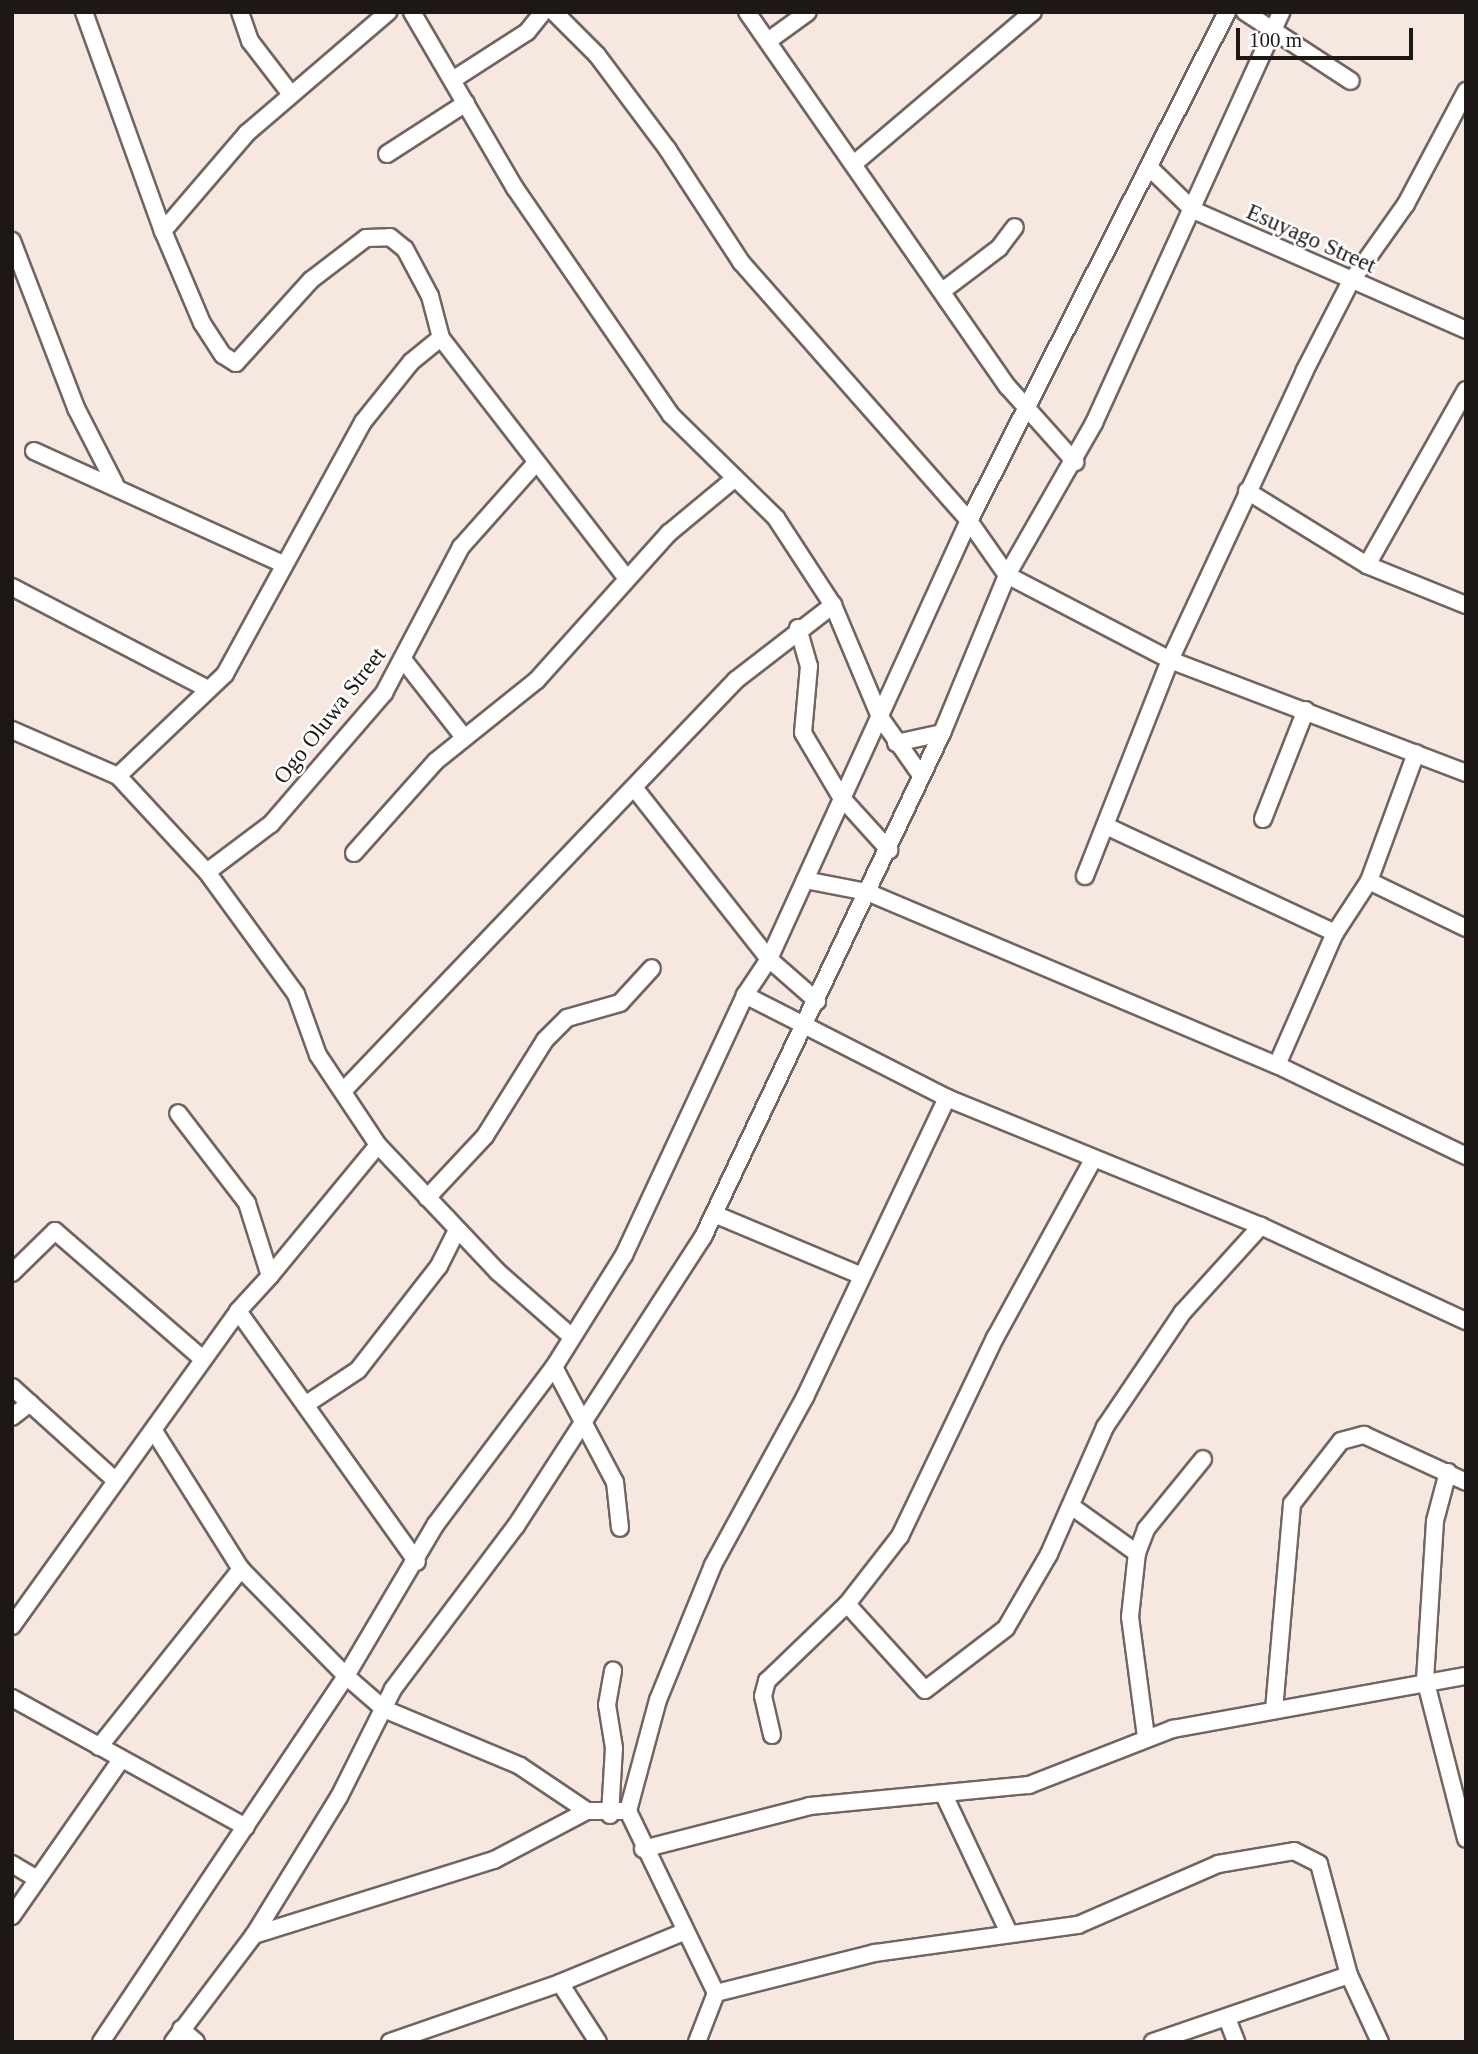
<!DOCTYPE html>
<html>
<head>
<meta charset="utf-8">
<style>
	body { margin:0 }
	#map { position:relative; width:1478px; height:2054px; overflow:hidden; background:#f7e7e1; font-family:Georgia,serif }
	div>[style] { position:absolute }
	.roads { filter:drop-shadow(2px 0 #72645f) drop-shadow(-2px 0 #72645f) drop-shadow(0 2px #72645f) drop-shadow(0 -2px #72645f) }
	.minor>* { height:16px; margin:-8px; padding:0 8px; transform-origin:8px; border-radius:8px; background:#fff }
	span { translate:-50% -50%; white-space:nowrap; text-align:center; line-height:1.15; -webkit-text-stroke:5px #fff; paint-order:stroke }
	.street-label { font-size:23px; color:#1d1816 }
	.frame { position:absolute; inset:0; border:14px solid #1d1816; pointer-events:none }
	.scale { position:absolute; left:1236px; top:28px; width:177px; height:32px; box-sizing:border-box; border:4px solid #1d1816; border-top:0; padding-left:9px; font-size:21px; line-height:24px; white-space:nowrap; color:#1d1816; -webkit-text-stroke:5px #fff; paint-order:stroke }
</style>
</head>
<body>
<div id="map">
	<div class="roads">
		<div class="minor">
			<i style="left:84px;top:12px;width:233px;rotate:70.2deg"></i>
			<i style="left:163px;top:231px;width:100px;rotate:67deg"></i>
			<i style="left:202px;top:323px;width:38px;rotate:57deg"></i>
			<i style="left:223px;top:355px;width:15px;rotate:32deg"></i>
			<i style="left:236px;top:363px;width:112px;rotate:-47.9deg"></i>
			<i style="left:311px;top:280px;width:69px;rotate:-37.4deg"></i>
			<i style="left:366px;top:238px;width:24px;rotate:-2deg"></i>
			<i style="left:390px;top:237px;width:19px;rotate:39deg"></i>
			<i style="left:405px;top:249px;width:53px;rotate:62deg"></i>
			<i style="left:430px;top:296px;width:43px;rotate:75.3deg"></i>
			<i style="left:441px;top:338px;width:304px;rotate:52.3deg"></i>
			<i style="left:240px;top:12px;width:31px;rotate:71deg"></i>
			<i style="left:250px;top:41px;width:66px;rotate:52.4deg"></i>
			<i style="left:412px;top:12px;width:204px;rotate:59.7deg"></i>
			<i style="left:515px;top:188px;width:275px;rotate:55.5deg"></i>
			<i style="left:671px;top:415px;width:147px;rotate:44.4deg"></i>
			<i style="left:776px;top:518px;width:104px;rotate:56.8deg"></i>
			<i style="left:833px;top:605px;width:121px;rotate:67.2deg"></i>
			<i style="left:880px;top:717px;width:70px;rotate:54.9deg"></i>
			<i style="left:554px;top:12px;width:61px;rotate:45deg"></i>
			<i style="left:597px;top:55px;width:119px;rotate:53.2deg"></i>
			<i style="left:668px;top:150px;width:134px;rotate:56.9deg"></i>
			<i style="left:741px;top:262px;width:345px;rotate:48.6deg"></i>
			<i style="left:969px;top:521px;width:66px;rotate:54.9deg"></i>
			<i style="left:1007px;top:575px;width:184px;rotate:27.5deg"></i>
			<i style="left:1170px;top:660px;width:317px;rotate:20.9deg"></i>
			<i style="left:747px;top:12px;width:457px;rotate:55.2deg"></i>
			<i style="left:1008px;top:387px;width:101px;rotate:48.2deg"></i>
			<i style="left:1245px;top:12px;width:126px;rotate:33.1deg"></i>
			<i style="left:768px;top:41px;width:49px;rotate:-35.9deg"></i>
			<i style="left:454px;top:79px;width:87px;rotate:-32.8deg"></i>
			<i style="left:527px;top:32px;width:26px;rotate:-51deg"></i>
			<i style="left:387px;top:154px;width:94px;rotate:-32.8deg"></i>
			<i style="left:856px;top:162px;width:232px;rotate:-40.3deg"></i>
			<i style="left:1151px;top:169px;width:59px;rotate:44.3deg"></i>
			<i style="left:1193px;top:210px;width:298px;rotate:23.7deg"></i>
			<i style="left:163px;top:231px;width:129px;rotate:-49.4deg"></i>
			<i style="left:247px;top:133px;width:186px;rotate:-40.6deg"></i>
			<i style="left:12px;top:241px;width:179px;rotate:69deg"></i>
			<i style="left:76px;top:408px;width:85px;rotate:62.8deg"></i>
			<i style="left:945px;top:289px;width:68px;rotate:-37.2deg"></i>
			<i style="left:999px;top:248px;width:26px;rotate:-53deg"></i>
			<i style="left:34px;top:451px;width:271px;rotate:24.4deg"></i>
			<i style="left:1247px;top:491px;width:141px;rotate:31.7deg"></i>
			<i style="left:1367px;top:565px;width:107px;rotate:22deg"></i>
			<i style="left:1367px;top:565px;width:201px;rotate:-60.5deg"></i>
			<i style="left:12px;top:587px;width:219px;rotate:27.5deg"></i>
			<i style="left:798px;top:628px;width:40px;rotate:74deg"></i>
			<i style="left:809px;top:666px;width:67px;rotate:95.1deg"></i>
			<i style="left:803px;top:733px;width:74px;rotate:59.3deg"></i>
			<i style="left:841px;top:797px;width:72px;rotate:47.8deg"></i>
			<i style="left:405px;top:662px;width:94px;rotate:51.9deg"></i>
			<i style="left:12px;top:730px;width:116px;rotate:23.5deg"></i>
			<i style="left:118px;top:776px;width:131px;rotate:47.2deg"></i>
			<i style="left:207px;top:872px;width:151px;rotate:53.9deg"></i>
			<i style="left:296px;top:994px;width:65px;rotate:70.2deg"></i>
			<i style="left:318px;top:1055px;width:108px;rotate:56.3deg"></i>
			<i style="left:378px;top:1145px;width:170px;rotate:129.5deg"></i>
			<i style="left:896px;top:743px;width:47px;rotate:-12.3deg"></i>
			<i style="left:118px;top:776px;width:148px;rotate:-43.6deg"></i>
			<i style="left:225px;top:674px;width:287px;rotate:-61.3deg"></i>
			<i style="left:363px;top:422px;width:77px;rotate:-51.3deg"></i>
			<i style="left:411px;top:362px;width:38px;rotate:-39deg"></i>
			<i style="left:636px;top:790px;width:215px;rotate:51.8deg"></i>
			<i style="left:769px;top:959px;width:64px;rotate:41.2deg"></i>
			<i style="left:1263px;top:819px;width:117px;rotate:-68.5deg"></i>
			<i style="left:1106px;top:826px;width:253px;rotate:25deg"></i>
			<i style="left:354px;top:853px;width:123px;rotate:-48.3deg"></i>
			<i style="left:436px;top:761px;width:129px;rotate:-38.7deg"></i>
			<i style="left:537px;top:680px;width:198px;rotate:-48.1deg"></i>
			<i style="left:669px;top:533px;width:85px;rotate:-39.7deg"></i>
			<i style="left:207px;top:872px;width:80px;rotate:-36.9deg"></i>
			<i style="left:271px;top:824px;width:173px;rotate:-49.2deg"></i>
			<i style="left:384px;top:693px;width:165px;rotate:-62.2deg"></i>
			<i style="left:461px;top:547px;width:110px;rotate:-48.3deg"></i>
			<i style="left:1085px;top:876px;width:232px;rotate:-68.5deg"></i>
			<i style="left:1170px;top:660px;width:318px;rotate:-65deg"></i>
			<i style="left:1304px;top:372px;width:100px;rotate:-62.7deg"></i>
			<i style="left:1350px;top:283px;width:97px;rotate:-54.7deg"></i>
			<i style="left:1406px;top:204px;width:128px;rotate:-62deg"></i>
			<i style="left:805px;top:880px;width:63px;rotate:11deg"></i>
			<i style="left:867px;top:892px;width:445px;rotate:22.9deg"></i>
			<i style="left:1277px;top:1065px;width:210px;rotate:25.7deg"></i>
			<i style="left:1369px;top:881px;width:108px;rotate:25.9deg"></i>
			<i style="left:745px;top:995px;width:227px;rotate:27deg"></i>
			<i style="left:947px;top:1098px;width:339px;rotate:22.2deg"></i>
			<i style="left:1261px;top:1226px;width:226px;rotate:24.9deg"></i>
			<i style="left:1277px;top:1065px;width:144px;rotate:-66.3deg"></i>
			<i style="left:1335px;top:933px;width:62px;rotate:-56.8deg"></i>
			<i style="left:1369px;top:881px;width:136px;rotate:-69.8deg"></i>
			<i style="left:345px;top:1089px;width:566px;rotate:-46.29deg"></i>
			<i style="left:736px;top:680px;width:123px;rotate:-37.7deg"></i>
			<i style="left:378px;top:1145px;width:175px;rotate:46.6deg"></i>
			<i style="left:498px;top:1272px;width:98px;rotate:41.3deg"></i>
			<i style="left:427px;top:1198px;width:85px;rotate:-46.9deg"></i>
			<i style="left:485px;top:1136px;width:113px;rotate:-58deg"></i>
			<i style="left:545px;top:1040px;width:31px;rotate:-45deg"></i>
			<i style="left:567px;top:1018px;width:55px;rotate:-15.8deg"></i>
			<i style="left:620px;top:1003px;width:47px;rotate:-47.6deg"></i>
			<i style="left:714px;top:1214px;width:158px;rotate:22.7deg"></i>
			<i style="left:12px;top:1273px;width:60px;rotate:-44.3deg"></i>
			<i style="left:55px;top:1231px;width:196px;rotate:40.9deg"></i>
			<i style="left:238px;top:1311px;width:308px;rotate:54.5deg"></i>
			<i style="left:554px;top:1367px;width:130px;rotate:62.1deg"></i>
			<i style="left:615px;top:1482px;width:46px;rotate:83.8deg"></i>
			<i style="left:12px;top:1387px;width:140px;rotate:42.1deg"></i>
			<i style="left:308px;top:1403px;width:60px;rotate:-33.4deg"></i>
			<i style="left:358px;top:1370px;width:132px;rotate:-52.1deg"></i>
			<i style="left:439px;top:1266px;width:40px;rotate:-63.4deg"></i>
			<i style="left:12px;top:1417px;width:23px;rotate:-38deg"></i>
			<i style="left:154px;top:1431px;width:163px;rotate:57.8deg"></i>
			<i style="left:241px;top:1569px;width:150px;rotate:45.5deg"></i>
			<i style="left:346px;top:1676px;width:50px;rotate:41deg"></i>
			<i style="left:384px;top:1709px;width:147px;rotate:22.7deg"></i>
			<i style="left:520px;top:1766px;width:81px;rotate:33.9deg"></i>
			<i style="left:1448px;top:1472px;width:51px;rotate:104.9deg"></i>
			<i style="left:1435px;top:1521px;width:158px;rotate:93.6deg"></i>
			<i style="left:1425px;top:1679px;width:165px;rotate:75.6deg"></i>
			<i style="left:1071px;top:1506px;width:81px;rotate:35.5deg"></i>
			<i style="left:847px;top:1604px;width:116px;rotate:47.8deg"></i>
			<i style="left:925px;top:1690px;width:102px;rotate:-37.4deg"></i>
			<i style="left:1006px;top:1628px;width:86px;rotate:-59.8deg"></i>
			<i style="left:1049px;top:1554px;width:139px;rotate:-66.2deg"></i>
			<i style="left:1105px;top:1427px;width:139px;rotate:-55.9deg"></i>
			<i style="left:1183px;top:1312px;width:116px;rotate:-47.8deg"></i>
			<i style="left:12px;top:1626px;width:388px;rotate:-54.3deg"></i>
			<i style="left:238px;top:1311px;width:47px;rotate:-47.6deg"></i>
			<i style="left:270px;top:1276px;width:77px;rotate:-107.5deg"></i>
			<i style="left:247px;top:1203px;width:113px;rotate:-127.5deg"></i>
			<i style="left:12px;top:1698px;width:267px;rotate:28.9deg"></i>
			<i style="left:1274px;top:1710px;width:207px;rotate:-85deg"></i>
			<i style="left:1292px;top:1504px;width:80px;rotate:-52.1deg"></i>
			<i style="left:1341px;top:1441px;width:24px;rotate:-15deg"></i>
			<i style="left:1364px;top:1435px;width:112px;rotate:24.7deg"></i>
			<i style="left:772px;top:1735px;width:40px;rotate:-103deg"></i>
			<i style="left:763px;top:1696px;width:16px;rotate:-75deg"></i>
			<i style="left:767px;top:1681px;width:111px;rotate:-43.9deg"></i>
			<i style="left:847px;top:1604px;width:86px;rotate:-52.1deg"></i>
			<i style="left:900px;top:1536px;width:220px;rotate:-64.4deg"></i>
			<i style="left:995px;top:1338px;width:203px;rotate:-61.2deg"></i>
			<i style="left:1146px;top:1737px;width:121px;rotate:-97.6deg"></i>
			<i style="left:1130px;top:1617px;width:64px;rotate:-83.8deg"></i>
			<i style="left:1137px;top:1553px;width:26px;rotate:-69deg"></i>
			<i style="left:1146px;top:1529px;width:90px;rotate:-50.8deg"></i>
			<i style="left:99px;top:1747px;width:228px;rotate:-51.4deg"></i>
			<i style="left:945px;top:1797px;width:150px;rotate:64.8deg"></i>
			<i style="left:628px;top:1811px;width:202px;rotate:64.2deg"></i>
			<i style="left:610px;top:1815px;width:67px;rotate:-86.6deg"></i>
			<i style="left:614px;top:1748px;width:44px;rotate:-99.2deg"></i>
			<i style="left:607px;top:1705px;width:35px;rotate:-80deg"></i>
			<i style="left:643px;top:1849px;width:172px;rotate:-14.4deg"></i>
			<i style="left:810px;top:1806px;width:220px;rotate:-5.5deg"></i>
			<i style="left:1029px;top:1785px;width:155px;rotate:-21.3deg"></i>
			<i style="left:1173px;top:1729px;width:298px;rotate:-10.3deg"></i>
			<i style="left:12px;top:1864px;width:29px;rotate:31deg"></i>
			<i style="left:12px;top:1916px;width:190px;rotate:-55.1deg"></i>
			<i style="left:254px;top:1935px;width:251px;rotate:-17.4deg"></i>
			<i style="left:494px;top:1860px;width:105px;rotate:-27.8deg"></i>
			<i style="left:587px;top:1811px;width:41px"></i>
			<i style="left:628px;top:1811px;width:115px;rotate:-74.9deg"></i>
			<i style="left:658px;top:1700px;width:146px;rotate:-67.8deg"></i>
			<i style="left:713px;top:1565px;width:192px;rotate:-61.3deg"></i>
			<i style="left:805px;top:1397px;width:331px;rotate:-64.6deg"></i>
			<i style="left:560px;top:1983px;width:70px;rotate:57.2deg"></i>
			<i style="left:1227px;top:2018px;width:26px;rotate:69deg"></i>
			<i style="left:181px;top:2029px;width:20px;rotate:41deg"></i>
			<i style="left:101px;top:2042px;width:440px;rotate:-56.2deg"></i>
			<i style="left:346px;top:1676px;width:177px;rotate:-59.4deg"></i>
			<i style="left:436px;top:1524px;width:196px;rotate:-53.1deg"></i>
			<i style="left:554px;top:1367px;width:132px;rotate:-58deg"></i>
			<i style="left:624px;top:1255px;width:287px;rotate:-65deg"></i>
			<i style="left:745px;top:995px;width:43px;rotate:-56.3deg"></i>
			<i style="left:769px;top:959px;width:482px;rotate:-65.5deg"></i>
			<i style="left:969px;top:521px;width:571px;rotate:-63.12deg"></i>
			<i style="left:173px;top:2042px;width:134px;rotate:-52.9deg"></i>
			<i style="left:254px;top:1935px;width:162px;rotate:-58.4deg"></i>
			<i style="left:339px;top:1797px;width:121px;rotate:-63.4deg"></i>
			<i style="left:393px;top:1689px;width:204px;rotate:-53deg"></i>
			<i style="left:516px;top:1526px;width:344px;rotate:-57.1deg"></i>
			<i style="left:703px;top:1237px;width:558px;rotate:-64.63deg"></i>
			<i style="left:942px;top:733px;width:171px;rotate:-67.6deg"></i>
			<i style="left:1007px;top:575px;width:175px;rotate:-60.2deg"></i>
			<i style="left:1094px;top:423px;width:452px;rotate:-65.5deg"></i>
			<i style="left:390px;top:2042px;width:180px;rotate:-19.1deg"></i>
			<i style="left:560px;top:1983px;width:134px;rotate:-22.4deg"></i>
			<i style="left:697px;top:2042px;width:53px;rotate:-68.8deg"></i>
			<i style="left:716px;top:1993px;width:164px;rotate:-14.1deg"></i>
			<i style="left:875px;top:1953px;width:205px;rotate:-7.9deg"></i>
			<i style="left:1078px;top:1925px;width:153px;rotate:-23.5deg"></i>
			<i style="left:1218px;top:1864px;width:77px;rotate:-9.7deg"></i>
			<i style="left:1294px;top:1851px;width:28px;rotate:27deg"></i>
			<i style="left:1319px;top:1864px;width:115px;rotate:74.9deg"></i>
			<i style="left:1349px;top:1975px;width:74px;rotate:65.2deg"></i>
			<i style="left:1153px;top:2042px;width:207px;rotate:-18.9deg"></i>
		</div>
	</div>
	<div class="street-label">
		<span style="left:1311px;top:239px;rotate:24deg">Esuyago Street</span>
		<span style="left:330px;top:716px;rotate:-52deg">Ogo Oluwa Street</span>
	</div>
	<div class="frame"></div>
	<div class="scale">100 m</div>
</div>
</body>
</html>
